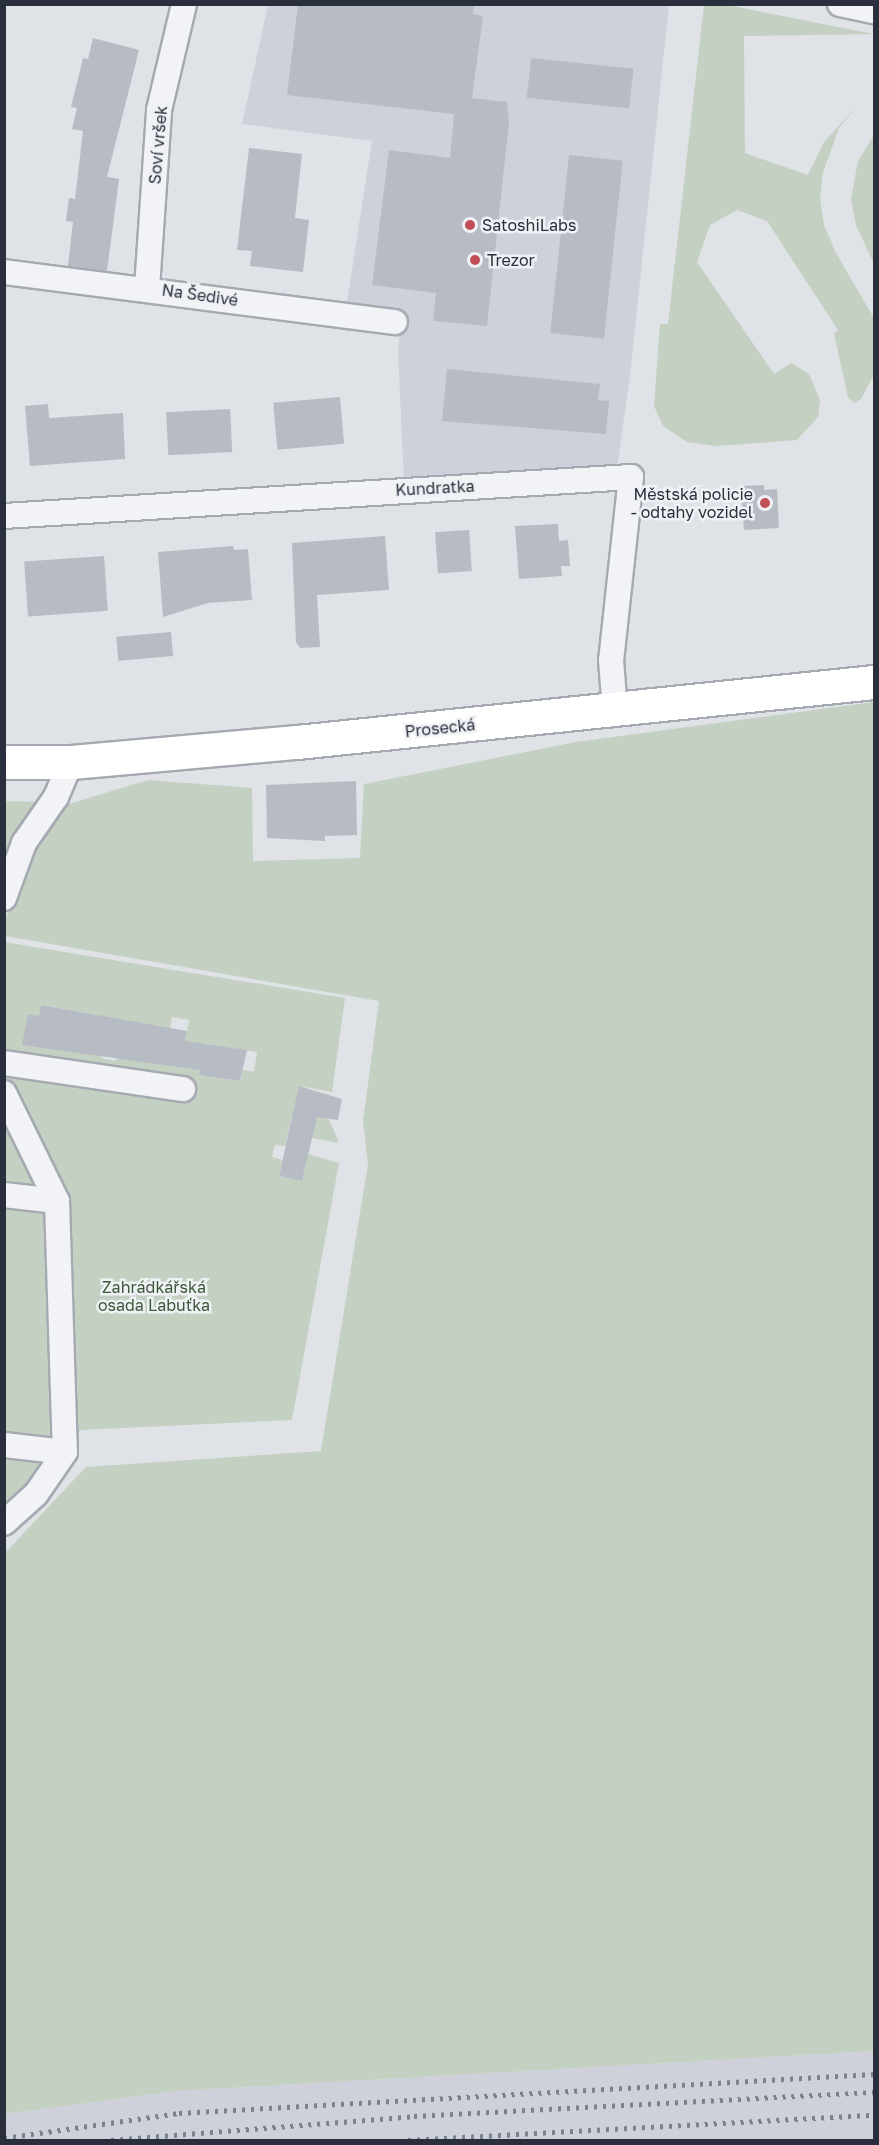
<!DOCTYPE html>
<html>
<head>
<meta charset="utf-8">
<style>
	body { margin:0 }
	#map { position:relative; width:879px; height:2145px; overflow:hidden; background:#dfe2e7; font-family:"Golos Text",sans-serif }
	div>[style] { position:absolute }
	.built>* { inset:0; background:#ced1d9 }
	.green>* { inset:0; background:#c4d0c1 }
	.building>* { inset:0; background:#b7bbc4; transform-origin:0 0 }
	.roads { filter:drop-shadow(2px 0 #a5a9b1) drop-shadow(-2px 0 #a5a9b1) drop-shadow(0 2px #a5a9b1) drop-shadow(0 -2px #a5a9b1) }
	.minor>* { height:24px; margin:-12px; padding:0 12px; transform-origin:12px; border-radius:12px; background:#f2f3f6 }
	.secondary>* { height:33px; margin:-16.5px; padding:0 16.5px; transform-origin:16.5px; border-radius:16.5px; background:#fff }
	.rail>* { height:4.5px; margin-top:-2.25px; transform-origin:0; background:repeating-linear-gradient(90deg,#7a818f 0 3px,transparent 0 9px) }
	.dots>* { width:16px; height:16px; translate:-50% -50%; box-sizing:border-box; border:3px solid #eff1f5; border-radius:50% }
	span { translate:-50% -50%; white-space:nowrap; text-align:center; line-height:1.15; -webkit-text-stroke:5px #eff1f5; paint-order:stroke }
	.street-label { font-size:16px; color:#2a2f3d }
	.poi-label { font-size:16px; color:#2a2f3d }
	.left { translate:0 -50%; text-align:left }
	.right { translate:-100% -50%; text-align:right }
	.park-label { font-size:16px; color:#3c5838 }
	.frame { position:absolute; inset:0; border:6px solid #2a2f3d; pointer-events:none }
</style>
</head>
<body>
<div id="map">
	<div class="built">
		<i style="clip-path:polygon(268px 5px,669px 5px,630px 376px,614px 489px,405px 505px,398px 350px,402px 310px,347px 302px,372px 141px,242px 124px)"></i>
		<i style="clip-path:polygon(874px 2051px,874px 2140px,5px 2140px,5px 2114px,176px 2091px)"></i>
	</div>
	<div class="green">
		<i style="clip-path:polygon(704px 5px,727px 5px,874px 34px,744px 36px,745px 153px,808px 175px,824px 142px,856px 107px,839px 128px,823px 172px,820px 198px,824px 225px,836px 253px,874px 318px,874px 375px,861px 399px,854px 403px,848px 397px,834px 334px,838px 330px,767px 221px,737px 210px,710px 225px,697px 262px,774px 374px,791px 363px,809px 374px,820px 400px,818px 417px,797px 440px,717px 446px,687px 442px,663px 426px,654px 406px,660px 324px,668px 324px)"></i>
		<i style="clip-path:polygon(874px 135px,874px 134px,874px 264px,856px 225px,851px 199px,858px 161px)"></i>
		<i style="clip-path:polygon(874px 702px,874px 2051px,176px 2091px,5px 2114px,4px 1554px,86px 1467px,321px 1451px,368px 1164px,363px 1121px,379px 1001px,5px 936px,5px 921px,26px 850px,62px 806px,148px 780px,252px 788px,253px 861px,360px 858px,364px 784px,576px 742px)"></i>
		<i style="clip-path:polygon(5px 801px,42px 802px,5px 898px)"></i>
		<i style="clip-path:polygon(evenodd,4px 942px,345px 998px,332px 1092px,299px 1086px,295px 1113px,329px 1119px,339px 1143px,312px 1138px,292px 1117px,285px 1146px,275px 1145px,272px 1157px,282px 1160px,279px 1176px,302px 1181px,308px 1154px,339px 1163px,292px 1420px,80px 1430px,32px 1487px,5px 1505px,4px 942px,41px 1005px,98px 1015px,92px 1054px,23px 1045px,28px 1014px,39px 1016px,41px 1005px,4px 942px,172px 1017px,189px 1020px,181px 1067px,164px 1064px,172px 1017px,4px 942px,108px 1018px,117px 1057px,116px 1061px,101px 1058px,108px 1018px,4px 942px,205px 1044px,257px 1052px,254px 1072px,243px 1070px,240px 1081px,199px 1075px,205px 1044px)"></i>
	</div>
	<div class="building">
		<i style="clip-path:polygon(298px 4px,474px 4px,473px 14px,483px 16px,472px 98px,507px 102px,509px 122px,487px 326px,433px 321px,436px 293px,372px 285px,389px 150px,450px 158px,454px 114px,287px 95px)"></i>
		<i style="clip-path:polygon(93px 38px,139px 50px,107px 177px,119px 179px,107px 271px,68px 266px,73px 222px,66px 221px,69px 198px,75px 199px,83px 131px,72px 129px,77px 108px,71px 107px,83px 58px,88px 59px)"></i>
		<i style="left:531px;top:58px;width:103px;height:40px;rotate:6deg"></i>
		<i style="clip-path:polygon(249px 148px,302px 154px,295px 218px,309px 220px,303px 272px,250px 266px,252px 251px,237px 250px)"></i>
		<i style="left:569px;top:155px;width:54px;height:179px;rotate:6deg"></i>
		<i style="clip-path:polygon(447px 369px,600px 384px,598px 400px,609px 401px,606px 434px,442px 421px)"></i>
		<i style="left:340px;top:397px;width:47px;height:67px;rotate:85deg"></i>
		<i style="clip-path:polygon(48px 404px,49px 418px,123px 413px,125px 459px,30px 466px,25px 406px)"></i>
		<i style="left:230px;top:409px;width:43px;height:64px;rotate:87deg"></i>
		<i style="clip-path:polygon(764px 485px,764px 490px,777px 489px,779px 528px,744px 530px,741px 486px)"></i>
		<i style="clip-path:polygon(558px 524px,559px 541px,568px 540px,570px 566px,561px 566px,562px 576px,519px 579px,515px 526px)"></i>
		<i style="left:469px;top:530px;width:41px;height:34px;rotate:86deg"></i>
		<i style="clip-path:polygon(385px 536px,389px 590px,317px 595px,320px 647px,300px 648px,296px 642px,292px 543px)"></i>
		<i style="clip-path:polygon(233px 546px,234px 550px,248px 549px,252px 600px,208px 603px,163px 617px,158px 552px)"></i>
		<i style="left:104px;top:556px;width:55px;height:80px;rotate:86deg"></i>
		<i style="left:171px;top:632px;width:24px;height:55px;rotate:85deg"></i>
		<i style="clip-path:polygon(356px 781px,357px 835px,325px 836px,325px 841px,267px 838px,266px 785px)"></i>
		<i style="clip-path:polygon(41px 1005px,187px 1031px,185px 1041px,247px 1050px,240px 1081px,199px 1075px,200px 1070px,22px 1045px,28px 1014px,39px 1016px)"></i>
		<i style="clip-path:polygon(299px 1086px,342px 1099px,338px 1120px,317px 1117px,302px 1181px,279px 1176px)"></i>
	</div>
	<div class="roads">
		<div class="minor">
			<i style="left:840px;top:4px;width:35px;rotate:12deg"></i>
			<i style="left:4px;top:272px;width:394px;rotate:7.3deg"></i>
			<i style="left:147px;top:288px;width:178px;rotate:-86.1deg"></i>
			<i style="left:159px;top:110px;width:109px;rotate:-76.7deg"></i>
			<i style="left:4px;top:516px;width:628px;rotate:-3.56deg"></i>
			<i style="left:631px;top:477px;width:184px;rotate:96.2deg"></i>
			<i style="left:611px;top:660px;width:51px;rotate:85.5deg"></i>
			<i style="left:4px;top:898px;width:59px;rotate:-70deg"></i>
			<i style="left:24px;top:843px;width:56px;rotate:-55.2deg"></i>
			<i style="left:56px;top:797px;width:38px;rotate:-67deg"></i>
			<i style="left:4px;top:1063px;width:181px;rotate:8.3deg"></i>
			<i style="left:4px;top:1093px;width:120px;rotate:63.9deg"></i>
			<i style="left:57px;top:1201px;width:251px;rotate:88.2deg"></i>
			<i style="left:65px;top:1452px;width:51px;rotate:124.6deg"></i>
			<i style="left:36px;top:1494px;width:43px;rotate:137.8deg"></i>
			<i style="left:4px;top:1195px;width:53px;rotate:6.5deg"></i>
			<i style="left:4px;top:1445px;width:61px;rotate:6.5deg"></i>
		</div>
		<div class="secondary">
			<i style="left:4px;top:762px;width:67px"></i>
			<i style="left:71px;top:762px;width:227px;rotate:-5.1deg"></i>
			<i style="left:297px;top:742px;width:580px;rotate:-5.94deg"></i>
		</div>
	</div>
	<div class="rail">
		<i style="left:4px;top:2138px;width:177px;rotate:-8.1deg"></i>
		<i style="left:179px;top:2113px;width:696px;rotate:-3.21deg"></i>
		<i style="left:111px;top:2140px;width:304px;rotate:-4.5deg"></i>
		<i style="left:414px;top:2116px;width:461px;rotate:-3deg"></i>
		<i style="left:408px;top:2140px;width:467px;rotate:-3.1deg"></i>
	</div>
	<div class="dots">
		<i style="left:470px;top:225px;background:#c24e58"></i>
		<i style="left:475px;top:260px;background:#c24e58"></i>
		<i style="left:765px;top:503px;background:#c24e58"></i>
	</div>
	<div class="street-label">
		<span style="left:158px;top:145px;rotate:-85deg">Soví vršek</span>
		<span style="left:200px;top:295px;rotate:8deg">Na Šedivé</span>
		<span style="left:435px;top:488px;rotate:-3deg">Kundratka</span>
		<span style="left:440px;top:728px;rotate:-6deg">Prosecká</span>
	</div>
	<div class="poi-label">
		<span class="left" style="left:482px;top:225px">SatoshiLabs</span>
		<span class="left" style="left:487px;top:260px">Trezor</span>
		<span class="right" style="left:753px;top:503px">Městská policie<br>- odtahy vozidel</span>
	</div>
	<div class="park-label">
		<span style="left:154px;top:1296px">Zahrádkářská<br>osada Labuťka</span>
	</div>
	<div class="frame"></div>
</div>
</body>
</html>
